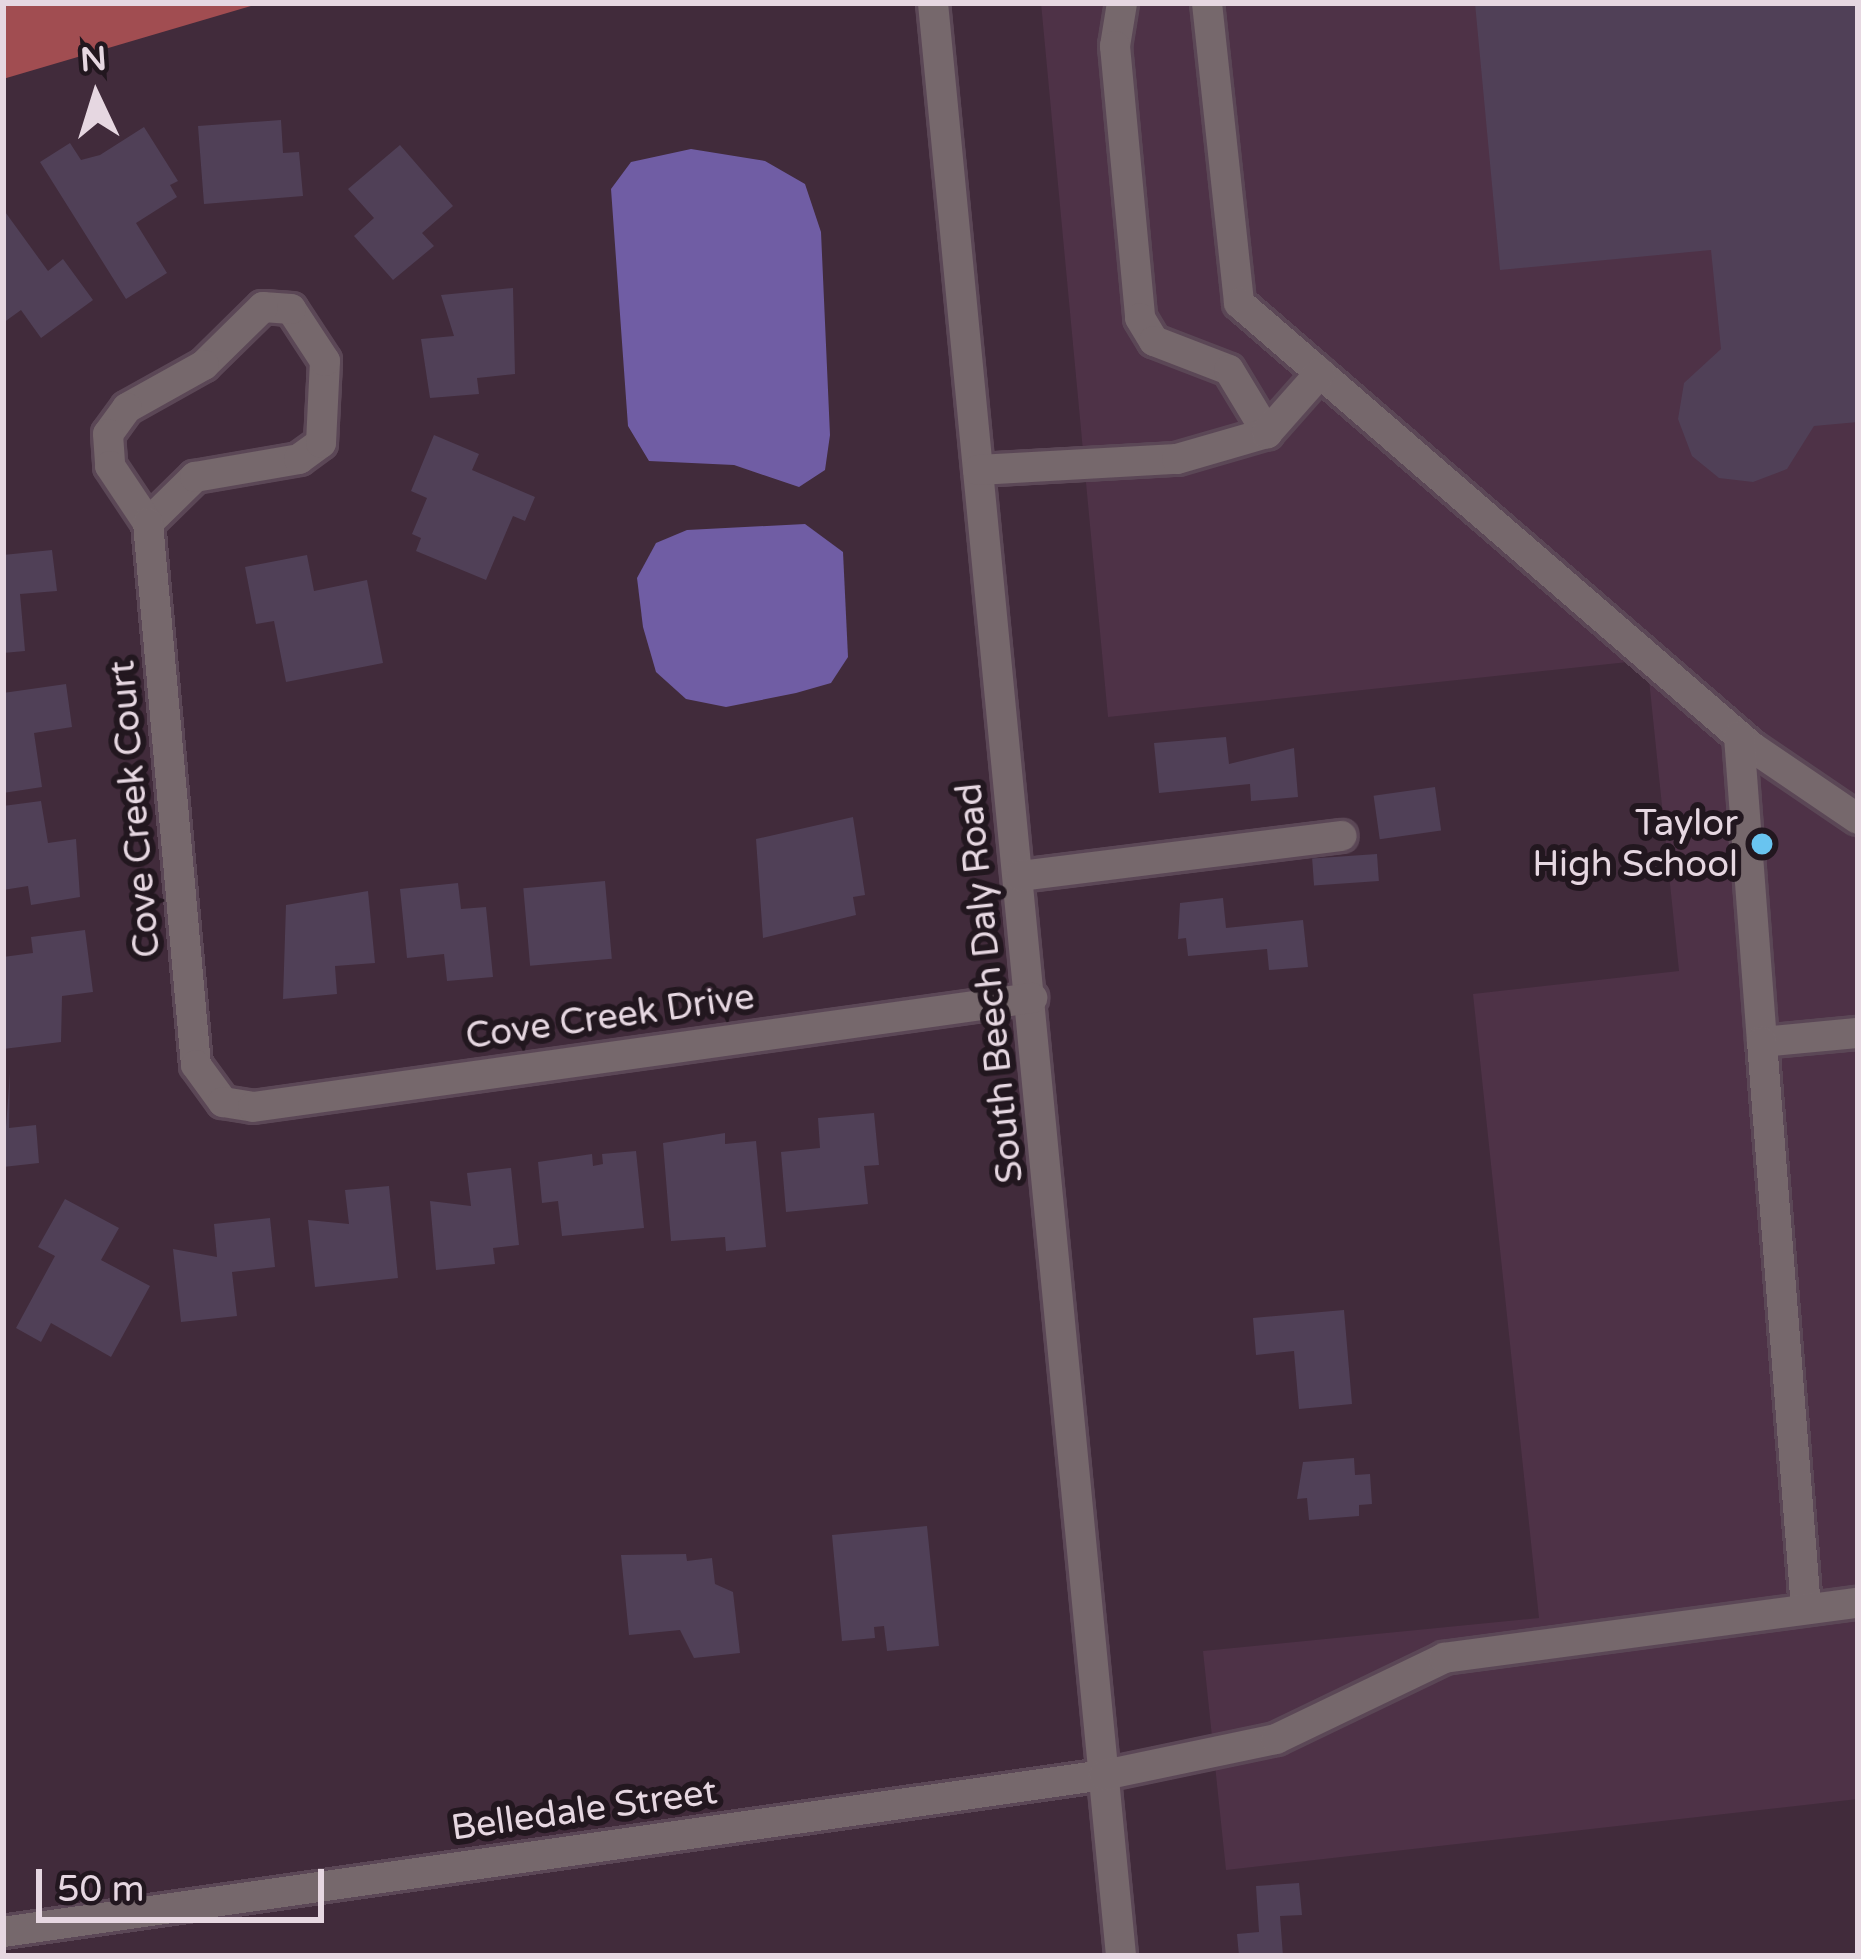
<!DOCTYPE html>
<html>
<head>
<meta charset="utf-8">
<style>
	body { margin:0 }
	#map { position:relative; width:1861px; height:1959px; overflow:hidden; background:#412b3b; font-family:"Varela Round",sans-serif }
	div>[style] { position:absolute }
	.built>* { inset:0; background:#4e3247 }
	.forest>* { inset:0; background:#a14d51 }
	.water>* { inset:0; background:#705da4 }
	.building>* { inset:0; background:#504057; transform-origin:0 0 }
	.roads { filter:drop-shadow(3px 0 #5b4756) drop-shadow(-3px 0 #5b4756) drop-shadow(0 3px #5b4756) drop-shadow(0 -3px #5b4756) }
	.minor>* { height:30px; margin:-15px; padding:0 15px; transform-origin:15px; border-radius:15px; background:#76686c }
	.dots>* { width:33px; height:33px; translate:-50% -50%; box-sizing:border-box; border:6px solid #22171f; border-radius:50% }
	span { translate:-50% -50%; white-space:nowrap; text-align:center; line-height:1.15; -webkit-text-stroke:12px #22171f; paint-order:stroke }
	.street-label { font-size:36px; color:#e6d7e1 }
	.poi-label { font-size:36px; color:#e6d7e1 }
	.right { translate:-100% -50%; text-align:right }
	.frame { position:absolute; inset:0; border:6px solid #e6d7e1; pointer-events:none }
	.north { position:absolute; left:36px; top:36px; width:120px; height:120px; -webkit-text-stroke:9px #22171f; paint-order:stroke; rotate:356deg; font-size:33px; font-weight:700; line-height:48px; text-align:center; color:#e6d7e1 }
	.north::after { content:''; display:block; margin:auto; width:42px; height:54px; background:#e6d7e1; clip-path:polygon(50% 0,100% 100%,50% 72%,0 100%) }
	.scale { position:absolute; left:36px; top:1869px; width:288px; height:54px; box-sizing:border-box; border:6px solid #e6d7e1; border-top:0; padding-left:15px; font-size:36px; line-height:42px; white-space:nowrap; color:#e6d7e1; -webkit-text-stroke:9px #22171f; paint-order:stroke }
</style>
</head>
<body>
<div id="map">
	<div class="built">
		<i style="clip-path:polygon(1041px 3px,1858px 3px,1858px 1799px,1226px 1870px,1203px 1651px,1539px 1618px,1473px 994px,1679px 971px,1647px 660px,1108px 717px)"></i>
	</div>
	<div class="forest">
		<i style="clip-path:polygon(3px 3px,261px 3px,3px 79px)"></i>
	</div>
	<div class="water">
		<i style="clip-path:polygon(691px 149px,765px 161px,805px 184px,821px 232px,830px 435px,825px 470px,799px 487px,734px 465px,649px 461px,628px 426px,611px 189px,631px 162px)"></i>
		<i style="clip-path:polygon(805px 524px,843px 552px,848px 657px,831px 683px,796px 693px,726px 707px,686px 699px,656px 672px,643px 627px,637px 578px,656px 543px,687px 530px)"></i>
	</div>
	<div class="building">
		<i style="clip-path:polygon(1475px 3px,1858px 3px,1858px 422px,1814px 426px,1787px 469px,1753px 482px,1719px 478px,1692px 456px,1678px 419px,1684px 383px,1721px 349px,1711px 250px,1500px 270px)"></i>
		<i style="clip-path:polygon(281px 120px,283px 153px,299px 152px,303px 196px,204px 204px,198px 126px)"></i>
		<i style="clip-path:polygon(144px 127px,178px 181px,170px 185px,177px 197px,136px 223px,167px 273px,126px 299px,40px 162px,70px 143px,81px 160px,100px 155px)"></i>
		<i style="clip-path:polygon(400px 145px,453px 206px,422px 233px,434px 246px,393px 280px,354px 236px,374px 218px,348px 189px)"></i>
		<i style="clip-path:polygon(3px 209px,48px 271px,63px 259px,93px 300px,41px 338px,21px 310px,3px 323px)"></i>
		<i style="clip-path:polygon(513px 288px,515px 374px,477px 378px,479px 394px,430px 398px,421px 339px,454px 336px,441px 295px)"></i>
		<i style="clip-path:polygon(434px 435px,479px 454px,472px 470px,535px 497px,525px 521px,513px 516px,486px 580px,416px 551px,421px 538px,412px 534px,427px 498px,411px 491px)"></i>
		<i style="clip-path:polygon(52px 550px,57px 591px,20px 594px,25px 651px,3px 653px,3px 555px)"></i>
		<i style="clip-path:polygon(307px 555px,314px 591px,367px 580px,383px 663px,286px 682px,274px 621px,256px 624px,245px 567px)"></i>
		<i style="clip-path:polygon(66px 684px,72px 727px,34px 733px,42px 787px,3px 793px,3px 693px)"></i>
		<i style="clip-path:polygon(1226px 737px,1229px 764px,1294px 748px,1298px 797px,1251px 801px,1250px 784px,1159px 793px,1154px 743px)"></i>
		<i style="left:1435px;top:787px;width:44px;height:62px;rotate:82deg"></i>
		<i style="clip-path:polygon(41px 801px,48px 843px,76px 839px,80px 897px,31px 905px,28px 886px,3px 890px,3px 806px)"></i>
		<i style="clip-path:polygon(853px 817px,865px 895px,853px 897px,856px 915px,763px 938px,756px 839px)"></i>
		<i style="left:1377px;top:854px;width:27px;height:65px;rotate:86deg"></i>
		<i style="left:605px;top:881px;width:78px;height:82px;rotate:85deg"></i>
		<i style="clip-path:polygon(458px 883px,461px 909px,486px 907px,493px 977px,447px 981px,444px 954px,407px 958px,400px 889px)"></i>
		<i style="clip-path:polygon(368px 891px,375px 963px,335px 966px,337px 994px,283px 999px,286px 905px)"></i>
		<i style="clip-path:polygon(1223px 898px,1226px 928px,1303px 920px,1308px 967px,1269px 970px,1267px 949px,1188px 956px,1186px 938px,1178px 939px,1180px 903px)"></i>
		<i style="clip-path:polygon(85px 930px,93px 992px,62px 996px,61px 1042px,3px 1049px,3px 957px,33px 953px,31px 937px)"></i>
		<i style="clip-path:polygon(10px 1073px,9px 1128px,36px 1125px,39px 1163px,3px 1167px)"></i>
		<i style="clip-path:polygon(874px 1113px,879px 1165px,864px 1166px,868px 1204px,786px 1212px,781px 1152px,820px 1148px,818px 1118px)"></i>
		<i style="clip-path:polygon(725px 1133px,725px 1144px,756px 1141px,766px 1247px,726px 1251px,725px 1237px,671px 1241px,663px 1143px)"></i>
		<i style="clip-path:polygon(636px 1151px,644px 1228px,562px 1236px,558px 1201px,542px 1203px,538px 1162px,592px 1154px,593px 1166px,603px 1164px,602px 1154px)"></i>
		<i style="clip-path:polygon(511px 1168px,519px 1245px,493px 1248px,495px 1264px,436px 1270px,430px 1201px,471px 1206px,467px 1173px)"></i>
		<i style="clip-path:polygon(389px 1186px,398px 1278px,315px 1287px,308px 1220px,349px 1224px,345px 1190px)"></i>
		<i style="clip-path:polygon(65px 1199px,119px 1228px,101px 1260px,150px 1286px,111px 1357px,51px 1323px,41px 1342px,16px 1328px,55px 1256px,38px 1247px)"></i>
		<i style="clip-path:polygon(270px 1218px,275px 1267px,232px 1272px,237px 1316px,181px 1322px,173px 1249px,217px 1257px,214px 1224px)"></i>
		<i style="clip-path:polygon(1344px 1310px,1352px 1404px,1299px 1409px,1294px 1351px,1256px 1355px,1253px 1318px)"></i>
		<i style="clip-path:polygon(1354px 1458px,1355px 1475px,1370px 1474px,1372px 1504px,1359px 1505px,1359px 1516px,1309px 1520px,1307px 1498px,1297px 1499px,1303px 1462px)"></i>
		<i style="clip-path:polygon(927px 1526px,939px 1646px,887px 1651px,884px 1626px,874px 1627px,875px 1638px,842px 1641px,832px 1535px)"></i>
		<i style="clip-path:polygon(686px 1554px,687px 1561px,712px 1558px,715px 1584px,733px 1592px,740px 1653px,694px 1658px,680px 1630px,629px 1635px,621px 1555px)"></i>
		<i style="clip-path:polygon(1299px 1883px,1302px 1915px,1280px 1916px,1283px 1956px,1239px 1956px,1237px 1934px,1259px 1932px,1256px 1886px)"></i>
	</div>
	<div class="roads">
		<div class="minor">
			<i style="left:933px;top:3px;width:1962px;rotate:84.5deg"></i>
			<i style="left:1122px;top:3px;width:44px;rotate:99.2deg"></i>
			<i style="left:1115px;top:46px;width:273px;rotate:84.7deg"></i>
			<i style="left:1140px;top:318px;width:27px;rotate:59deg"></i>
			<i style="left:1154px;top:341px;width:80px;rotate:21.1deg"></i>
			<i style="left:1229px;top:370px;width:74px;rotate:58.9deg"></i>
			<i style="left:1207px;top:3px;width:302px;rotate:83.9deg"></i>
			<i style="left:1239px;top:303px;width:678px;rotate:40.88deg"></i>
			<i style="left:1752px;top:747px;width:128px;rotate:34.2deg"></i>
			<i style="left:978px;top:470px;width:199px;rotate:-3.2deg"></i>
			<i style="left:1177px;top:459px;width:94px;rotate:-16.1deg"></i>
			<i style="left:1267px;top:433px;width:80px;rotate:-48.5deg"></i>
			<i style="left:148px;top:523px;width:66px;rotate:-44.4deg"></i>
			<i style="left:195px;top:477px;width:106px;rotate:-9.8deg"></i>
			<i style="left:299px;top:459px;width:27px;rotate:-36deg"></i>
			<i style="left:321px;top:443px;width:82px;rotate:-87.2deg"></i>
			<i style="left:325px;top:361px;width:62px;rotate:-123.2deg"></i>
			<i style="left:291px;top:309px;width:28px;rotate:-176deg"></i>
			<i style="left:263px;top:307px;width:83px;rotate:135.5deg"></i>
			<i style="left:204px;top:365px;width:88px;rotate:150.8deg"></i>
			<i style="left:127px;top:408px;width:32px;rotate:126deg"></i>
			<i style="left:108px;top:434px;width:32px;rotate:86deg"></i>
			<i style="left:110px;top:466px;width:69px;rotate:56.3deg"></i>
			<i style="left:148px;top:523px;width:544px;rotate:84.94deg"></i>
			<i style="left:196px;top:1065px;width:46px;rotate:53.9deg"></i>
			<i style="left:223px;top:1102px;width:30px;rotate:9deg"></i>
			<i style="left:253px;top:1107px;width:787px;rotate:-7.97deg"></i>
			<i style="left:1739px;top:736px;width:307px;rotate:85.7deg"></i>
			<i style="left:1762px;top:1042px;width:96px;rotate:-5.4deg"></i>
			<i style="left:1020px;top:876px;width:324px;rotate:-7.1deg"></i>
			<i style="left:1762px;top:1042px;width:569px;rotate:85.56deg"></i>
			<i style="left:3px;top:1932px;width:1112px;rotate:-8.12deg"></i>
			<i style="left:1104px;top:1775px;width:176px;rotate:-11.8deg"></i>
			<i style="left:1276px;top:1739px;width:187px;rotate:-25.7deg"></i>
			<i style="left:1444px;top:1658px;width:418px;rotate:-7.6deg"></i>
		</div>
	</div>
	<div class="dots">
		<i style="left:1762px;top:844px;background:#69c4f0"></i>
	</div>
	<div class="street-label">
		<span style="left:135px;top:809px;rotate:-95deg">Cove Creek Court</span>
		<span style="left:990px;top:983px;rotate:-96deg">South Beech Daly Road</span>
		<span style="left:610px;top:1017px;rotate:-8deg">Cove Creek Drive</span>
		<span style="left:584px;top:1810px;rotate:-8deg">Belledale Street</span>
	</div>
	<div class="poi-label">
		<span class="right" style="left:1738px;top:844px">Taylor<br>High School</span>
	</div>
	<div class="frame"></div>
	<div class="north">N</div>
	<div class="scale">50 m</div>
</div>
</body>
</html>
